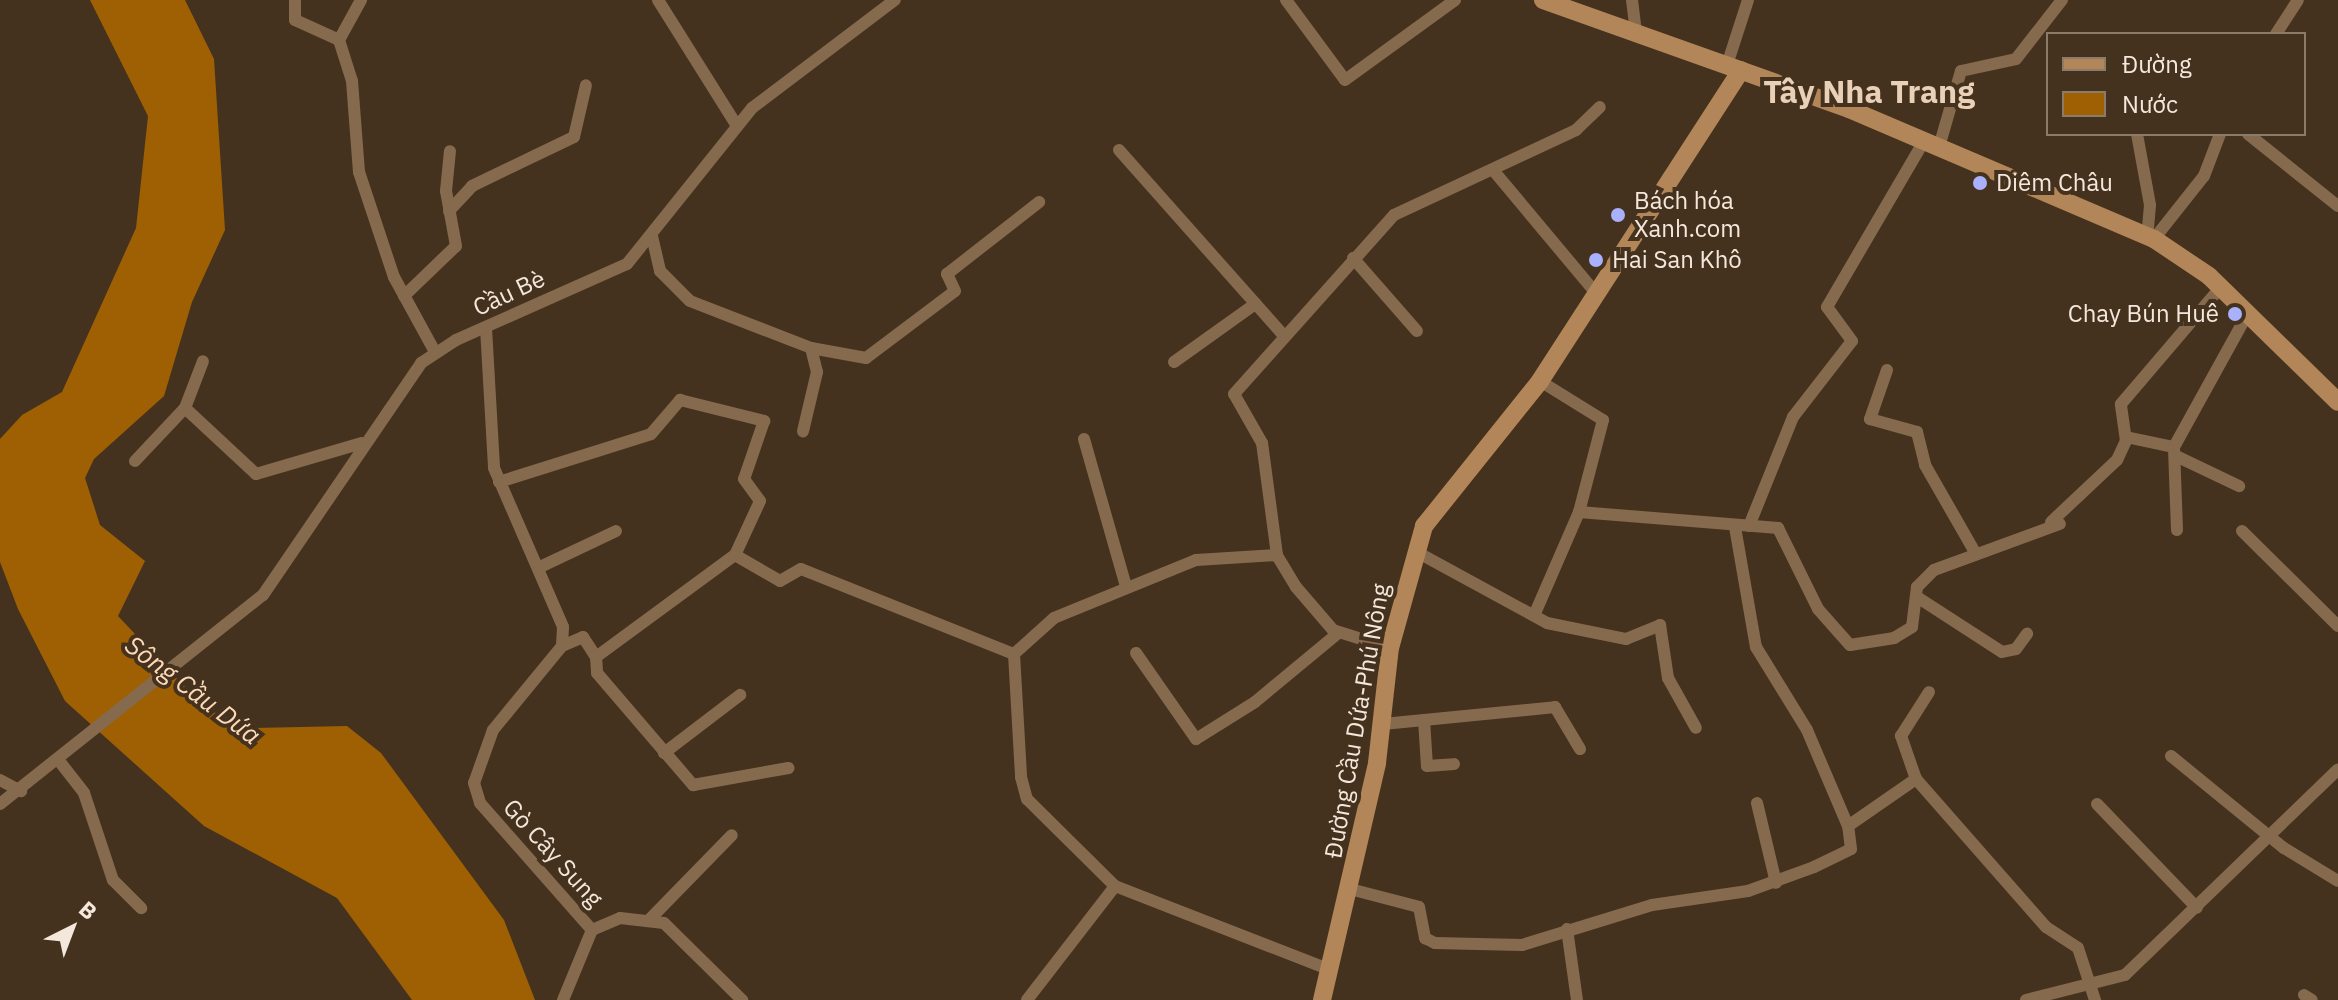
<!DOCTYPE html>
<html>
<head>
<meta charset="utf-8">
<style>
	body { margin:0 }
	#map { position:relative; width:2338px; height:1000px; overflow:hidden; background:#45321e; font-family:"IBM Plex Sans",sans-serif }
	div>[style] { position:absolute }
	.water>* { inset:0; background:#9e6002 }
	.street>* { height:12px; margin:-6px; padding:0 6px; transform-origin:6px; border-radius:6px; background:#866a4e }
	.secondary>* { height:18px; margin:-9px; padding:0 9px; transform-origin:9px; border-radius:9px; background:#b28658 }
	.dots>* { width:22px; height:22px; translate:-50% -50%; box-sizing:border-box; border:4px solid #45321e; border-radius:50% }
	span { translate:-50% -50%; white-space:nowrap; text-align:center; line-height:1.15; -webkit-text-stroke:8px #45321e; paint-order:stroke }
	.poi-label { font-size:24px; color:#f4e8dc }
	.left { translate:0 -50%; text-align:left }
	.right { translate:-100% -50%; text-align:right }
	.street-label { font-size:24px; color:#f4e8dc }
	.water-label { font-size:26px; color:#fddab8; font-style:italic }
	.district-label { font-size:32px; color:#e9d1b9; font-weight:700 }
	.legend { position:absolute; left:2046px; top:32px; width:260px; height:104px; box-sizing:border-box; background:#45321e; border:2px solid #8b7b6a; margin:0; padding:10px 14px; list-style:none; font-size:24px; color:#f4e8dc }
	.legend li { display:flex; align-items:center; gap:16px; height:40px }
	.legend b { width:40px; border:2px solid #8b7b6a }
	.north { position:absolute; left:32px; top:888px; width:80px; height:80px; -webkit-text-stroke:6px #45321e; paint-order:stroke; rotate:42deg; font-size:22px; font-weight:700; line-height:32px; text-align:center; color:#f4e8dc }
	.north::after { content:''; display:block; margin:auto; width:28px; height:36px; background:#f4e8dc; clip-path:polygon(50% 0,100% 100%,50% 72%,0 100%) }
</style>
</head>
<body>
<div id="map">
	<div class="water">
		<i style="clip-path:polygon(90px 0,185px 0,214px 59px,225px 230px,192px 302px,164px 396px,94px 459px,85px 478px,100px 525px,145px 561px,118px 616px,206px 709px,253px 728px,347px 726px,381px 753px,504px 920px,535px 1000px,412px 1000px,337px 898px,204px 826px,65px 701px,18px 609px,0 562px,0 439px,22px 415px,62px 392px,136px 228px,148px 116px)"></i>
	</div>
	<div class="street">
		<i style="left:295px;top:0;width:20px;rotate:90deg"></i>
		<i style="left:295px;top:20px;width:48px;rotate:24.4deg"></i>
		<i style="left:361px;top:0;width:46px;rotate:118.8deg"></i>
		<i style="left:339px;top:40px;width:43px;rotate:72.4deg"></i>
		<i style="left:352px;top:81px;width:91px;rotate:85.6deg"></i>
		<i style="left:359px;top:172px;width:111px;rotate:71.6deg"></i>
		<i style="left:394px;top:277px;width:85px;rotate:61.3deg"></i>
		<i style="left:658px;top:0;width:149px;rotate:57.9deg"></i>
		<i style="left:1286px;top:0;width:99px;rotate:53.6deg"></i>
		<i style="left:1345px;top:80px;width:136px;rotate:-36deg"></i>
		<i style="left:1632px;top:0;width:31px;rotate:83deg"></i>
		<i style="left:2276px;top:34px;width:40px;rotate:-57.1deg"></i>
		<i style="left:1727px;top:65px;width:68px;rotate:-72.1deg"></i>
		<i style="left:2137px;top:134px;width:72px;rotate:79.6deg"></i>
		<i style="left:2150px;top:205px;width:32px;rotate:95deg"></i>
		<i style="left:2248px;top:134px;width:115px;rotate:38.7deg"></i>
		<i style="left:1939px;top:147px;width:79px;rotate:-73.9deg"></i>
		<i style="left:1961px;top:71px;width:56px;rotate:-12.3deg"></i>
		<i style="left:2016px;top:59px;width:75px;rotate:-52.1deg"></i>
		<i style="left:1119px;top:150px;width:247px;rotate:48.4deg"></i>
		<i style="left:1493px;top:170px;width:160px;rotate:50.1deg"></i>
		<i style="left:449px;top:211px;width:34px;rotate:-47deg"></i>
		<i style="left:472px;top:186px;width:113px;rotate:-25.7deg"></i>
		<i style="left:574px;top:137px;width:53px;rotate:-77deg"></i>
		<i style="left:652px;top:236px;width:36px;rotate:77deg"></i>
		<i style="left:660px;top:271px;width:42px;rotate:45deg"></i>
		<i style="left:690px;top:301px;width:130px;rotate:21.2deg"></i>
		<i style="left:811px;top:348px;width:25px;rotate:76deg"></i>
		<i style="left:817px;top:372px;width:61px;rotate:103.3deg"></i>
		<i style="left:2154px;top:239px;width:80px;rotate:-51.6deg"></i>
		<i style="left:2204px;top:176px;width:45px;rotate:-69.1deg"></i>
		<i style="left:1353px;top:258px;width:97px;rotate:48.8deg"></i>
		<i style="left:404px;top:296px;width:72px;rotate:-43.9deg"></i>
		<i style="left:456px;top:246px;width:56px;rotate:-100.3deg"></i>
		<i style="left:446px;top:191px;width:40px;rotate:-84.3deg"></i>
		<i style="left:486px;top:328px;width:140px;rotate:86.7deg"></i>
		<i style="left:494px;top:468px;width:173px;rotate:66.5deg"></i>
		<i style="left:563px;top:627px;width:19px;rotate:93deg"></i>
		<i style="left:562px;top:646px;width:109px;rotate:129.4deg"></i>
		<i style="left:493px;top:730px;width:56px;rotate:109.7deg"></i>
		<i style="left:474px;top:783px;width:21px;rotate:73deg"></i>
		<i style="left:480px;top:803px;width:169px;rotate:48.6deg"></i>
		<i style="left:592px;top:930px;width:30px;rotate:-23deg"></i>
		<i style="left:620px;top:918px;width:44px;rotate:6.5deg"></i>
		<i style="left:664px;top:923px;width:110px;rotate:44.6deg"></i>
		<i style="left:811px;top:348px;width:56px;rotate:10.3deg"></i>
		<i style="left:866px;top:358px;width:111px;rotate:-37deg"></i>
		<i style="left:955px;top:291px;width:19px;rotate:-115deg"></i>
		<i style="left:947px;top:274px;width:117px;rotate:-38deg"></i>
		<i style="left:1174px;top:362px;width:100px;rotate:-35.6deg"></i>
		<i style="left:1887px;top:370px;width:52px;rotate:109.1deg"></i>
		<i style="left:1870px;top:419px;width:49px;rotate:15.5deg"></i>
		<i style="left:1917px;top:432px;width:34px;rotate:76deg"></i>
		<i style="left:1925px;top:465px;width:103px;rotate:60.2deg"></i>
		<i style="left:1540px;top:381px;width:74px;rotate:31.8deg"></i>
		<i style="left:1603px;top:420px;width:95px;rotate:104.6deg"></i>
		<i style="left:1579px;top:512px;width:200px;rotate:4.6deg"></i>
		<i style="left:1778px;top:528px;width:90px;rotate:63.7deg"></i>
		<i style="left:1818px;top:609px;width:48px;rotate:48.4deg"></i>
		<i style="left:1850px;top:645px;width:45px;rotate:-9deg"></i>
		<i style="left:1894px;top:638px;width:21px;rotate:-31deg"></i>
		<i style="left:1912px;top:627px;width:40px;rotate:-82.9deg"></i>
		<i style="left:1917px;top:587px;width:24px;rotate:-45deg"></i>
		<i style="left:1934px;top:570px;width:134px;rotate:-20.1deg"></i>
		<i style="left:185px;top:408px;width:50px;rotate:-69deg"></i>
		<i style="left:2126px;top:437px;width:49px;rotate:11.8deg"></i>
		<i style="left:1084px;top:439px;width:153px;rotate:74.1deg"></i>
		<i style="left:2176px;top:456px;width:70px;rotate:25.5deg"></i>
		<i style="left:135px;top:461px;width:73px;rotate:-46.7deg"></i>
		<i style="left:185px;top:408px;width:97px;rotate:42.9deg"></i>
		<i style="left:256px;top:474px;width:110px;rotate:-16.3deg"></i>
		<i style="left:499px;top:482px;width:159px;rotate:-17.5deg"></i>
		<i style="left:651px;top:434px;width:45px;rotate:-49.5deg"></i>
		<i style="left:680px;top:400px;width:87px;rotate:14deg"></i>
		<i style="left:764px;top:421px;width:61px;rotate:109deg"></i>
		<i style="left:744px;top:479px;width:27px;rotate:54deg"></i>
		<i style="left:760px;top:501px;width:60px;rotate:114.8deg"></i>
		<i style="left:2051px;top:522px;width:91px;rotate:-43.2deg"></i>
		<i style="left:2117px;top:460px;width:21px;rotate:-65deg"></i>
		<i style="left:2126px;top:441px;width:37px;rotate:-98deg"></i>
		<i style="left:2121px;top:404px;width:153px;rotate:-49.5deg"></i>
		<i style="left:1749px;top:526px;width:118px;rotate:-68deg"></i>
		<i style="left:1793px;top:417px;width:96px;rotate:-52.2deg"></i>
		<i style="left:1852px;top:341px;width:42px;rotate:-126.3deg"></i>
		<i style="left:1827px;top:307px;width:192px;rotate:-59.7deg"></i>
		<i style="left:1735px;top:527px;width:122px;rotate:80.1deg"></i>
		<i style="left:1756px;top:647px;width:97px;rotate:58.4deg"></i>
		<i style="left:1807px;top:730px;width:104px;rotate:66.9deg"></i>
		<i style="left:2177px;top:530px;width:83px;rotate:-92.1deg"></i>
		<i style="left:2174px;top:447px;width:151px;rotate:-61.1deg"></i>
		<i style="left:2242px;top:531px;width:135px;rotate:44.7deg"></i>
		<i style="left:1415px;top:551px;width:150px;rotate:28.6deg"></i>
		<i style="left:1547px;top:623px;width:81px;rotate:11.4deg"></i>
		<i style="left:1626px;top:639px;width:37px;rotate:-22deg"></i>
		<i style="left:1660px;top:625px;width:54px;rotate:81.4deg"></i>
		<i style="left:1668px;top:678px;width:57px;rotate:60.8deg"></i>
		<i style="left:1277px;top:555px;width:81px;rotate:176.5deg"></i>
		<i style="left:1196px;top:560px;width:153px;rotate:157.8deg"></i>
		<i style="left:1054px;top:618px;width:54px;rotate:138deg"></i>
		<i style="left:1014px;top:654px;width:123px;rotate:86.7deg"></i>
		<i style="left:1021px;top:777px;width:23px;rotate:75deg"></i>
		<i style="left:1027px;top:799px;width:124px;rotate:44.7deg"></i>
		<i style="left:1115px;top:886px;width:231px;rotate:21.3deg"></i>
		<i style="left:540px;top:567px;width:84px;rotate:-25.3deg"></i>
		<i style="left:1917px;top:597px;width:101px;rotate:32.9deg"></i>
		<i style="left:2002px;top:652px;width:14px;rotate:-12deg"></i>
		<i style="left:2016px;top:649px;width:19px;rotate:-54deg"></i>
		<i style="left:1536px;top:611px;width:108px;rotate:-66.5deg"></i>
		<i style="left:562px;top:646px;width:23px;rotate:-23deg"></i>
		<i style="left:583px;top:637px;width:24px;rotate:57deg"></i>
		<i style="left:596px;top:657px;width:172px;rotate:-36.3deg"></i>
		<i style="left:735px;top:555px;width:52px;rotate:30deg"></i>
		<i style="left:780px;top:581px;width:24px;rotate:-30deg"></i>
		<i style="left:801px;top:569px;width:229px;rotate:21.8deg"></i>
		<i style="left:1390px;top:648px;width:60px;rotate:-162.5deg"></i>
		<i style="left:1333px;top:630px;width:57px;rotate:-130.7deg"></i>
		<i style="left:1296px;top:587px;width:37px;rotate:-121deg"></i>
		<i style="left:1277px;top:555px;width:113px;rotate:-97.6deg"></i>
		<i style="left:1262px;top:443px;width:56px;rotate:-119.7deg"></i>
		<i style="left:1234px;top:394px;width:240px;rotate:-48.2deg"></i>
		<i style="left:1394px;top:215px;width:201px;rotate:-25deg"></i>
		<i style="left:1576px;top:130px;width:33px;rotate:-44deg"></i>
		<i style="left:1136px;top:653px;width:105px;rotate:55.1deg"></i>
		<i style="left:1196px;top:739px;width:70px;rotate:-32.1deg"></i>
		<i style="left:1255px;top:702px;width:108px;rotate:-39.7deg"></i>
		<i style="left:596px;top:657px;width:16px;rotate:86deg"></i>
		<i style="left:597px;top:673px;width:148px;rotate:49.4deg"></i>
		<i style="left:693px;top:785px;width:97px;rotate:-10.1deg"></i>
		<i style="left:1424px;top:720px;width:46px;rotate:86.3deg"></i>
		<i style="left:1427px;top:766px;width:27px;rotate:-4deg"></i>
		<i style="left:1383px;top:724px;width:173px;rotate:-5.6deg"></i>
		<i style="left:1555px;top:707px;width:49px;rotate:59.2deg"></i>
		<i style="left:664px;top:753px;width:96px;rotate:-37.3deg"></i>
		<i style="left:2171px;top:756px;width:146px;rotate:39.2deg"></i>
		<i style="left:2284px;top:848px;width:63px;rotate:31.4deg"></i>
		<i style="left:60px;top:762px;width:39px;rotate:52deg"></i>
		<i style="left:84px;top:793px;width:92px;rotate:71.6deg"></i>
		<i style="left:113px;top:880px;width:40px;rotate:45deg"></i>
		<i style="left:1916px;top:779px;width:46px;rotate:-109.2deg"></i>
		<i style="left:1901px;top:736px;width:52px;rotate:-57.5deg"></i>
		<i style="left:0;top:780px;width:24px;rotate:28deg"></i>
		<i style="left:1757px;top:803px;width:82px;rotate:76.6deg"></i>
		<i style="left:0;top:804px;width:336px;rotate:-38.5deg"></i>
		<i style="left:263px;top:595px;width:281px;rotate:-55.7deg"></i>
		<i style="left:421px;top:363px;width:42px;rotate:-33.3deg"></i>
		<i style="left:456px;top:340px;width:187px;rotate:-24deg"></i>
		<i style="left:627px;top:264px;width:200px;rotate:-51.3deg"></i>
		<i style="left:752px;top:108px;width:179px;rotate:-37.1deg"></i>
		<i style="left:2097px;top:804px;width:144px;rotate:46.1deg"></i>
		<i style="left:1350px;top:889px;width:71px;rotate:14.6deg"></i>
		<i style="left:1419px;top:907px;width:32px;rotate:79deg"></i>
		<i style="left:1425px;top:938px;width:11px;rotate:27deg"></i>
		<i style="left:1435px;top:943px;width:87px;rotate:1.3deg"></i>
		<i style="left:1522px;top:945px;width:136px;rotate:-17.1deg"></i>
		<i style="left:1652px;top:905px;width:97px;rotate:-8.3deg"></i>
		<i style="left:1748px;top:891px;width:70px;rotate:-20deg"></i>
		<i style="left:1814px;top:867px;width:41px;rotate:-25.9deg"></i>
		<i style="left:1851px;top:849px;width:23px;rotate:-97deg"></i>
		<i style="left:1848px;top:826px;width:83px;rotate:-34.7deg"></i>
		<i style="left:1916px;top:779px;width:197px;rotate:48.7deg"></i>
		<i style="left:2046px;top:927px;width:38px;rotate:33deg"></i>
		<i style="left:2078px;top:948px;width:55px;rotate:71.9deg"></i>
		<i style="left:650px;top:919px;width:117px;rotate:-45.7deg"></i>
		<i style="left:1567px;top:929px;width:72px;rotate:82deg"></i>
		<i style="left:2304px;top:995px;width:9px;rotate:32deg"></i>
		<i style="left:563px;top:1000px;width:76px;rotate:-67.5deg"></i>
		<i style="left:1027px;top:1000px;width:144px;rotate:-52.3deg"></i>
		<i style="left:2026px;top:1000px;width:102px;rotate:-14.2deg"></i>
		<i style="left:2125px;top:975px;width:296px;rotate:-44deg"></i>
	</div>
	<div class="secondary">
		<i style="left:1543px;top:0;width:325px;rotate:19.6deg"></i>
		<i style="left:1849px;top:109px;width:332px;rotate:23.1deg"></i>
		<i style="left:2154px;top:239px;width:66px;rotate:33.9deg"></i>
		<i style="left:2209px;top:276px;width:180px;rotate:44.3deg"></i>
		<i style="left:1322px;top:1000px;width:243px;rotate:-76.9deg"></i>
		<i style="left:1377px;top:763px;width:116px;rotate:-83.6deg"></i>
		<i style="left:1390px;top:648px;width:127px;rotate:-74.4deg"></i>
		<i style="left:1424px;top:526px;width:186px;rotate:-51.3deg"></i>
		<i style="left:1540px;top:381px;width:370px;rotate:-57.1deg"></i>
	</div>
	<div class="dots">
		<i style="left:1980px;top:183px;background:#a9b0fc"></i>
		<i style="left:1618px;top:215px;background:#a9b0fc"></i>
		<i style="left:1596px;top:260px;background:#a9b0fc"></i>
		<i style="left:2235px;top:314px;background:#a9b0fc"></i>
	</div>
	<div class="poi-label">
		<span class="left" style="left:1996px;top:183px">Diêm Châu</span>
		<span class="left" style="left:1634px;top:215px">Bách hóa<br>Xanh.com</span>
		<span class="left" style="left:1612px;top:260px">Hai San Khô</span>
		<span class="right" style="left:2219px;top:314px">Chay Bún Huê</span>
	</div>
	<div class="street-label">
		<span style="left:509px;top:293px;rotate:-25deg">Cầu Bè</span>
		<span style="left:1357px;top:721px;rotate:-80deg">Đường Cầu Dứa-Phú Nông</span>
		<span style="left:553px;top:853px;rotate:48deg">Gò Cây Sung</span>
	</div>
	<div class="water-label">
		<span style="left:193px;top:690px;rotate:37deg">Sông Cầu Dứa</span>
	</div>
	<div class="district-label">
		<span style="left:1869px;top:91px">Tây Nha Trang</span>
	</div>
	<ul class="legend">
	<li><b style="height:10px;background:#b28658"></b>Đường</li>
	<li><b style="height:22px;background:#9e6002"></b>Nước</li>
	</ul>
	<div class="north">B</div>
</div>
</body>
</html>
